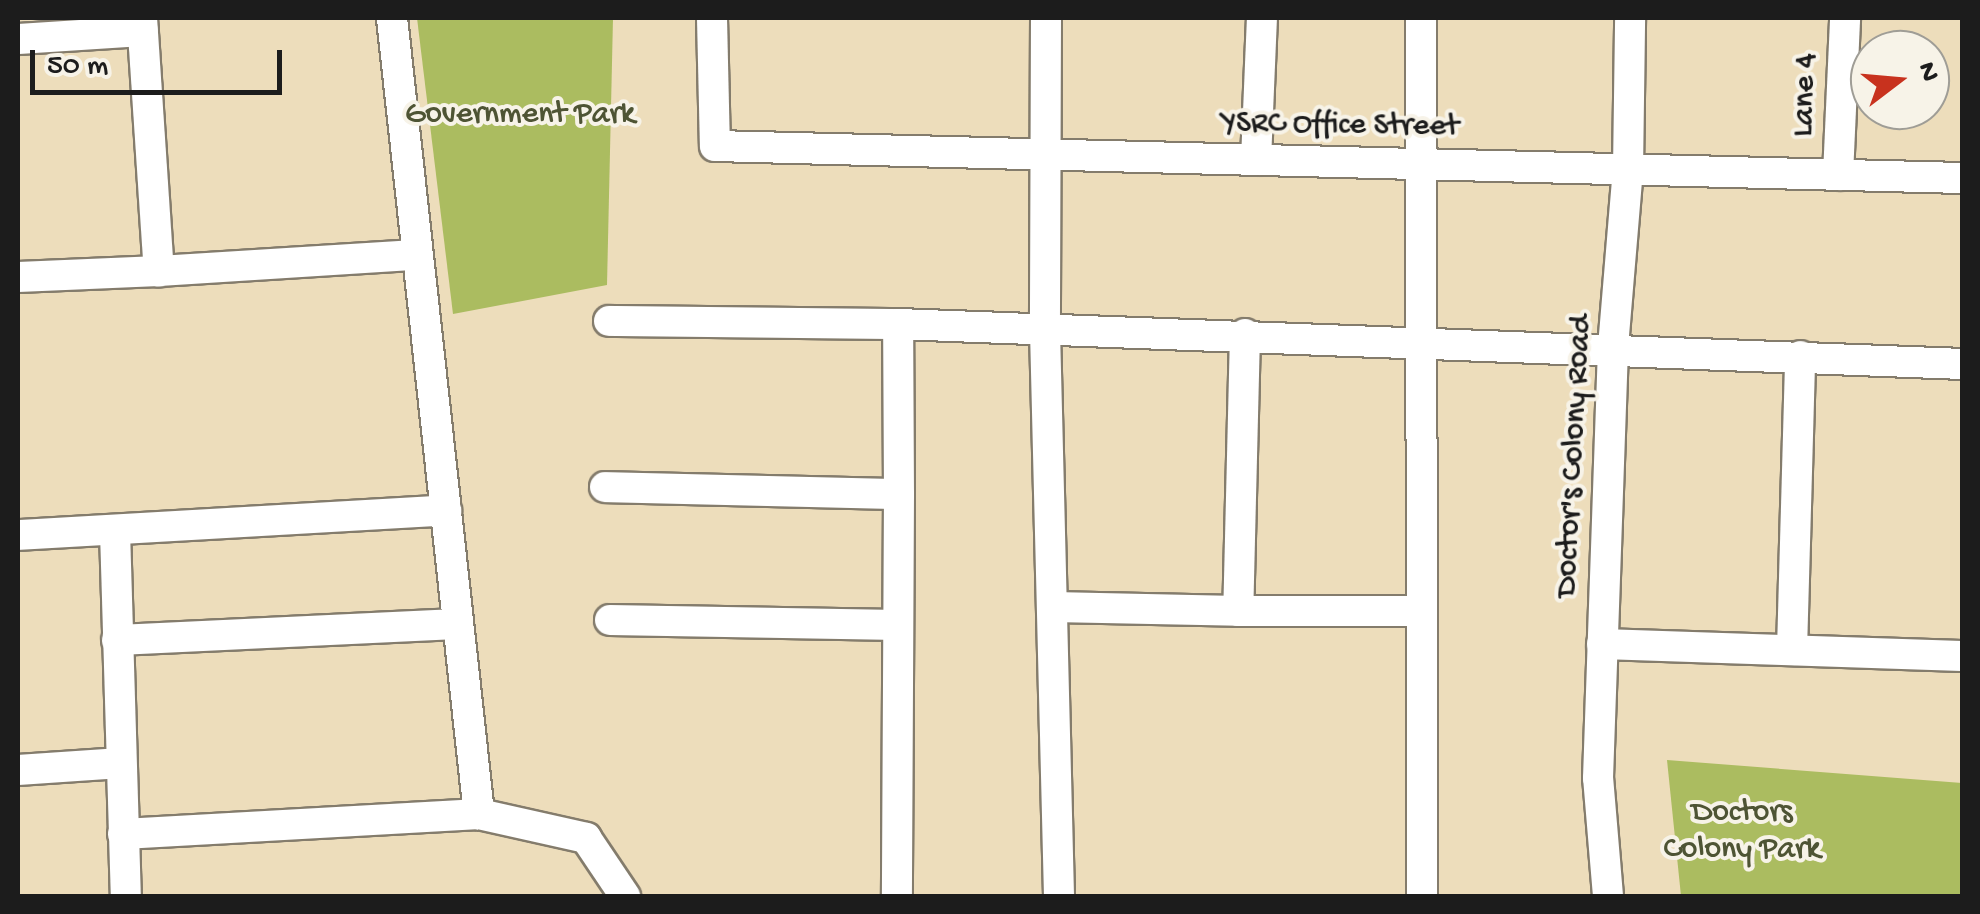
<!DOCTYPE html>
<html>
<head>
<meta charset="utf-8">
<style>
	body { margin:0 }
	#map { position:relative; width:1980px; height:914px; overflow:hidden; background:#edddbb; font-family:"Gochi Hand",sans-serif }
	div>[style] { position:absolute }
	.green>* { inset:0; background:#abbc60 }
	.roads { filter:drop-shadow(2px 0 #847c6c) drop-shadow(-2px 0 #847c6c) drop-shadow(0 2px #847c6c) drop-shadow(0 -2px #847c6c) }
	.minor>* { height:30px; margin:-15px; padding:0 15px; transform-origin:15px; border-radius:15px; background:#fff }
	span { translate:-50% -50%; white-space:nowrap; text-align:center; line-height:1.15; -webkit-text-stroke:8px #f7f3e8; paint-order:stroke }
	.street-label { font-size:32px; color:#1c1c1c }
	.park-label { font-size:32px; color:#4e5434 }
	.frame { position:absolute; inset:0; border:20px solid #1c1c1c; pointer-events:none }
	.north { position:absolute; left:1850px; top:30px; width:100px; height:100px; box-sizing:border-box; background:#f7f3e8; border:2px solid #9f9d96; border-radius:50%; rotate:74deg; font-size:28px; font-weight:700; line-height:40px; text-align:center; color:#1c1c1c }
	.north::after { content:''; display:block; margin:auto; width:35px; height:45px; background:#c8321e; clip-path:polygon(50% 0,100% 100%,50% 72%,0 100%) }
	.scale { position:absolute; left:30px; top:50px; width:252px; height:45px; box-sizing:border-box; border:5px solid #1c1c1c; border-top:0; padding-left:12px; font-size:30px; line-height:35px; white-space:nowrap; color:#1c1c1c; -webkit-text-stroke:8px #f7f3e8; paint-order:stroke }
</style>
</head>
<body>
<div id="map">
	<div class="green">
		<i style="clip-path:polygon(417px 18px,613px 18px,607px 285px,453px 314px)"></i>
		<i style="clip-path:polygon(1667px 760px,1962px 783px,1962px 896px,1681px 896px)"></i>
	</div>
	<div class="roads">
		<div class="minor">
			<i style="left:142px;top:18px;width:254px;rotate:86.2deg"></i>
			<i style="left:159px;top:271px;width:257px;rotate:-3.6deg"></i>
			<i style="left:392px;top:18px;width:801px;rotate:83.76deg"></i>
			<i style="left:712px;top:18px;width:128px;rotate:88.7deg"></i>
			<i style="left:715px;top:146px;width:1247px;rotate:1.47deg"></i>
			<i style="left:1046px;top:18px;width:313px;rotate:90.2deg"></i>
			<i style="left:1045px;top:331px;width:565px;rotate:88.58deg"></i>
			<i style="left:1421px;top:18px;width:878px;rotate:89.93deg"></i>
			<i style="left:18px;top:39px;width:125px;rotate:-3.7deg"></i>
			<i style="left:1256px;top:160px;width:142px;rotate:-87.6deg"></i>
			<i style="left:1838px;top:175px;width:157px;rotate:-87.4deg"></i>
			<i style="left:18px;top:277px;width:141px;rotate:-2.4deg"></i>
			<i style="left:609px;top:321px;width:289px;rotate:0.6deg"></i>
			<i style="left:1245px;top:334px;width:277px;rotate:91.4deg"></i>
			<i style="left:1238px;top:611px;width:181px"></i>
			<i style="left:605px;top:487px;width:294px;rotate:1.4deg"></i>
			<i style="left:899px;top:494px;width:402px;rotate:90.3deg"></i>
			<i style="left:899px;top:494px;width:170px;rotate:-90.3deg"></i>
			<i style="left:898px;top:324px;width:1065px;rotate:2.15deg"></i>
			<i style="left:115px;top:531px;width:365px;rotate:88.3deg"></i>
			<i style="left:18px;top:535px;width:429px;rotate:-3.3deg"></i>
			<i style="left:1053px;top:607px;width:185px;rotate:1.2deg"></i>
			<i style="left:610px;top:620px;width:288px;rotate:1deg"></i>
			<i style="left:117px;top:640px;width:341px;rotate:-2.7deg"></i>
			<i style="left:1602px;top:644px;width:360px;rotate:1.9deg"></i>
			<i style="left:1792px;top:650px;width:294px;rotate:-88.4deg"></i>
			<i style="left:18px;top:770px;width:103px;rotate:-3.9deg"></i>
			<i style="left:123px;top:834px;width:357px;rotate:-3.2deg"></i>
			<i style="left:479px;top:814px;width:110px;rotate:12.6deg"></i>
			<i style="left:586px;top:838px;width:70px;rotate:56.1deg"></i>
			<i style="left:1608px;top:896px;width:118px;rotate:-94.8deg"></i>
			<i style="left:1598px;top:778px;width:431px;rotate:-88deg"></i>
			<i style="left:1613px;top:347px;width:178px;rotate:-85.2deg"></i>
			<i style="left:1628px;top:170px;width:152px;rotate:-89.2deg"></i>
		</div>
	</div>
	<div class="street-label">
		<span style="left:1806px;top:95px;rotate:-88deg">Lane 4</span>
		<span style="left:1340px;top:126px;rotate:1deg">YSRC Office Street</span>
		<span style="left:1575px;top:456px;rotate:-87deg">Doctor's Colony Road</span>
	</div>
	<div class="park-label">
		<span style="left:520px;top:115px">Government Park</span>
		<span style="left:1742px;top:832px">Doctors<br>Colony Park</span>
	</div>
	<div class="frame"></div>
	<div class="north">N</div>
	<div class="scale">50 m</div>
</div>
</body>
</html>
